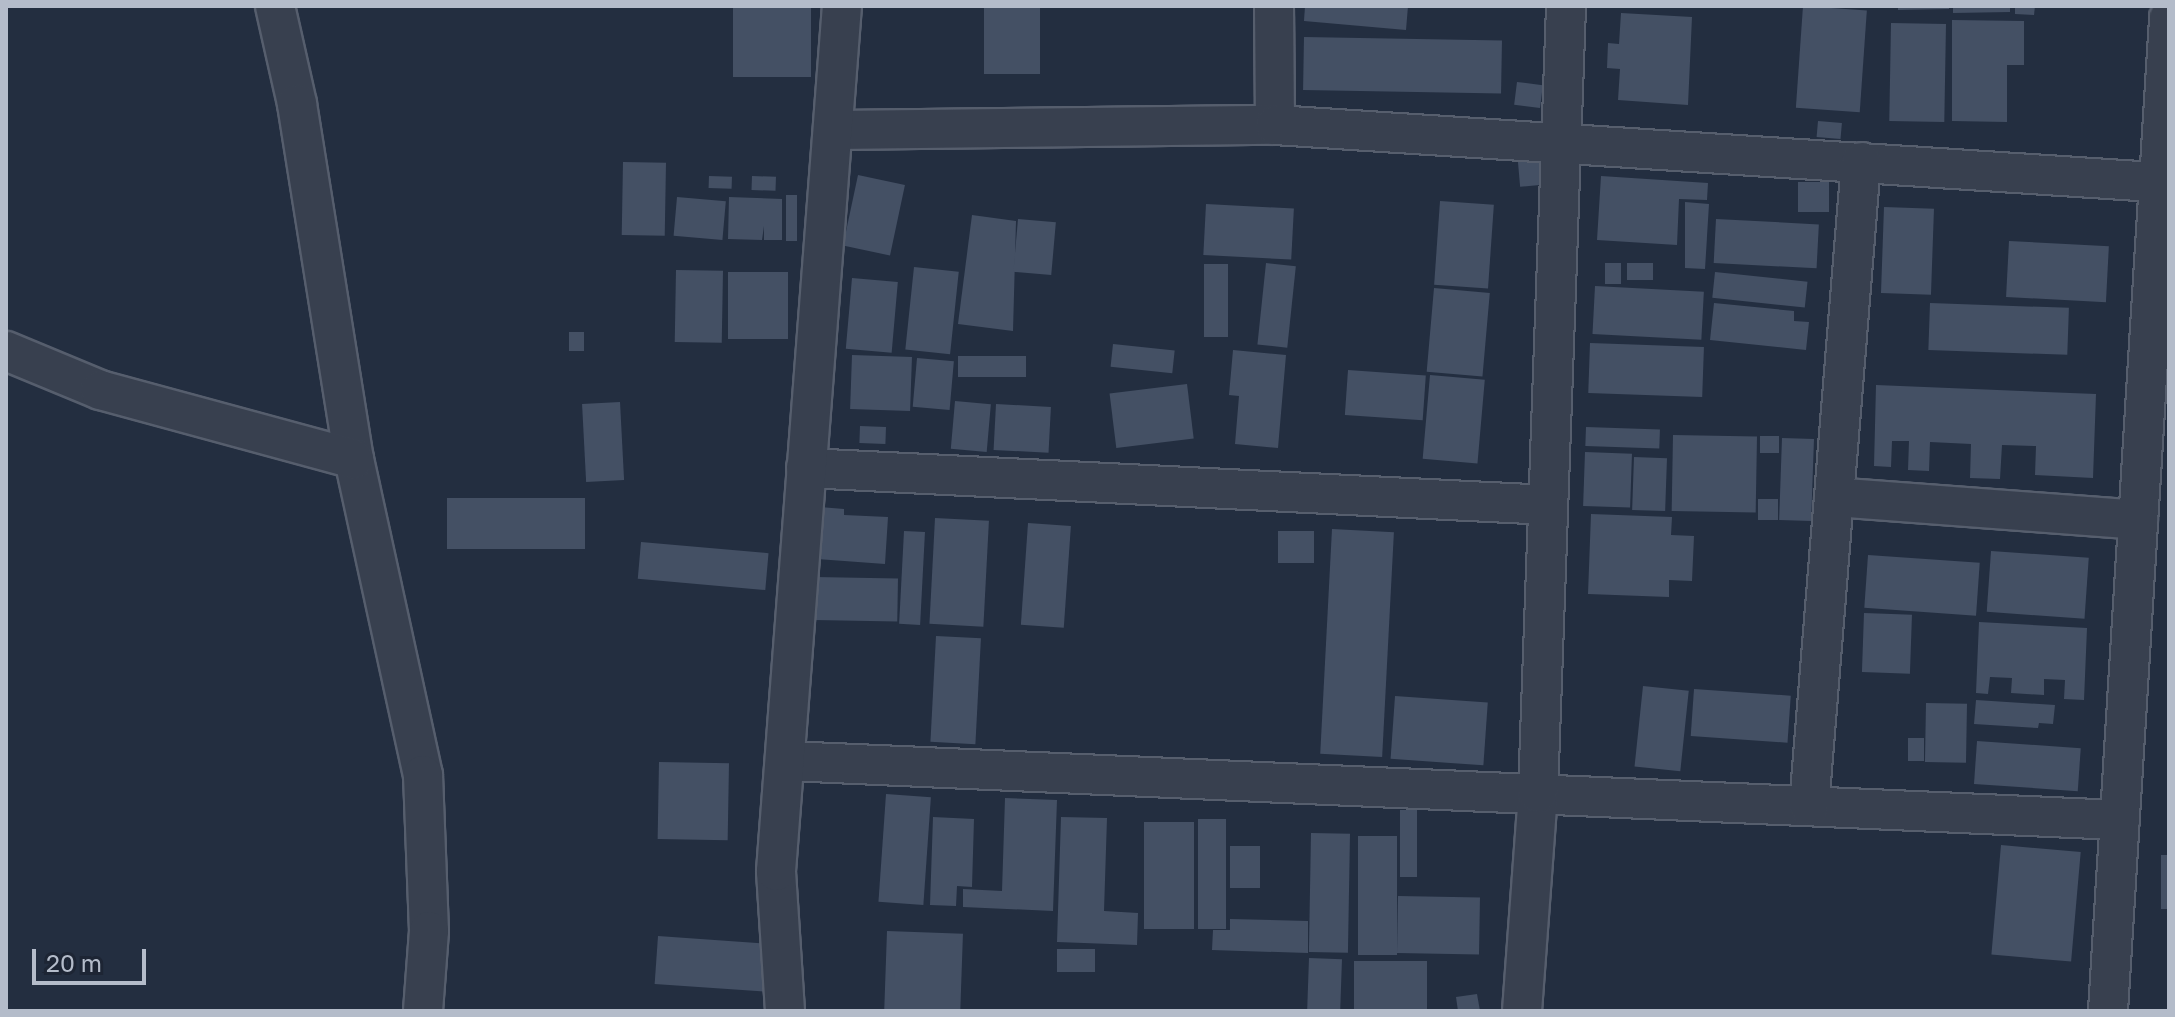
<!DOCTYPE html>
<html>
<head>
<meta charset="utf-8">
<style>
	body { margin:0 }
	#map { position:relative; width:2175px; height:1017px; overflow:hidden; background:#232e40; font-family:"Golos Text",sans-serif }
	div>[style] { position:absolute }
	.building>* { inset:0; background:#445064; transform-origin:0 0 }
	.roads { filter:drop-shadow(2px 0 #565e6d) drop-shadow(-2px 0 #565e6d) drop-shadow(0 2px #565e6d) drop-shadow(0 -2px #565e6d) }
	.minor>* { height:38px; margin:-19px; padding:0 19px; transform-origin:19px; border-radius:19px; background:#38404f }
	span { translate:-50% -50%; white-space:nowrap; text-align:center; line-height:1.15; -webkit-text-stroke:7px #1d2534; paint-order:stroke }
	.frame { position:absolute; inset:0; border:8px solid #b4bcca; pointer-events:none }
	.scale { position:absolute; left:32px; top:949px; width:114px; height:36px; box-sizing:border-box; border:4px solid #b4bcca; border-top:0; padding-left:10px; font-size:24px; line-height:28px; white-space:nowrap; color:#b4bcca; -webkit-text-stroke:6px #1d2534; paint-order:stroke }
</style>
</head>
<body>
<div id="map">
	<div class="building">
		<i style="left:733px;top:6px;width:78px;height:71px"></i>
		<i style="left:984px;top:6px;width:56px;height:68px"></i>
		<i style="clip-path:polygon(1305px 6px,1408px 6px,1406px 30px,1304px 21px)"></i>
		<i style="left:1803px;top:6px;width:64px;height:102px;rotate:4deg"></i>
		<i style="clip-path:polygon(1898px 6px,1949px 6px,1949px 9px,1898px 10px)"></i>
		<i style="clip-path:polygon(1953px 6px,2010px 6px,2010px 12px,1953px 13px)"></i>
		<i style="clip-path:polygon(2015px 6px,2035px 6px,2034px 15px,2015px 14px)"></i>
		<i style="clip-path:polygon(1621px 13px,1692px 17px,1688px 105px,1618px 100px,1620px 69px,1607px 68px,1608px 43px,1619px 44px)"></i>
		<i style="clip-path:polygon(1952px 20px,2024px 21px,2024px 65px,2007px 65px,2007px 122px,1952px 121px)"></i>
		<i style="left:1891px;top:23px;width:55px;height:98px;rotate:1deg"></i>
		<i style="left:1304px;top:37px;width:198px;height:53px;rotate:1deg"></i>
		<i style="left:1517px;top:82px;width:26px;height:23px;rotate:7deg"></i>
		<i style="left:1818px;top:121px;width:24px;height:16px;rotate:5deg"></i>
		<i style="left:1539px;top:150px;width:35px;height:22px;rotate:85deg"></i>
		<i style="left:623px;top:162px;width:43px;height:73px;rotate:1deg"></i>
		<i style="left:858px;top:175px;width:48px;height:72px;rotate:12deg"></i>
		<i style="left:709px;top:176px;width:23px;height:12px;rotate:2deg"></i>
		<i style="left:752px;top:176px;width:24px;height:14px;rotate:2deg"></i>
		<i style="clip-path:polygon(1601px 176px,1708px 183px,1707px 200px,1679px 199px,1677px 245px,1597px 240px)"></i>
		<i style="left:1798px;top:182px;width:31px;height:30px"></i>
		<i style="left:786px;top:195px;width:11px;height:46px"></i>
		<i style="left:677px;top:197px;width:49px;height:39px;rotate:5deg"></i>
		<i style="clip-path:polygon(729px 197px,782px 199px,782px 240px,764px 240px,764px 226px,762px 240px,728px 239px)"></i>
		<i style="left:1440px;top:201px;width:54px;height:84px;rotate:4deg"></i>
		<i style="clip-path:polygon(1685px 202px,1709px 204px,1705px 269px,1685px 268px)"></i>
		<i style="left:1206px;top:204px;width:88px;height:51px;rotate:3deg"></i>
		<i style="left:1884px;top:207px;width:50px;height:86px;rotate:2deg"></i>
		<i style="clip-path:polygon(972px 215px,1016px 221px,1013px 331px,958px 324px)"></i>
		<i style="left:1018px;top:219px;width:38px;height:53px;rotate:5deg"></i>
		<i style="left:1716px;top:219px;width:103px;height:44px;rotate:3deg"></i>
		<i style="left:2009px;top:241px;width:100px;height:56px;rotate:3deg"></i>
		<i style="left:1266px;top:263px;width:30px;height:82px;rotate:6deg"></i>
		<i style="left:1605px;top:263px;width:16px;height:21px"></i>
		<i style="left:1627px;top:263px;width:26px;height:17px"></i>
		<i style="left:1204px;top:264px;width:24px;height:73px"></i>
		<i style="left:914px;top:267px;width:45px;height:83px;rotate:6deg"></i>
		<i style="left:676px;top:270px;width:47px;height:72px;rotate:1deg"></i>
		<i style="left:728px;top:272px;width:60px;height:67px"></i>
		<i style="left:1715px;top:272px;width:93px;height:26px;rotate:6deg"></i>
		<i style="left:852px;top:278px;width:46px;height:71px;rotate:5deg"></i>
		<i style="left:1595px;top:286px;width:109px;height:48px;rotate:3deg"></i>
		<i style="left:1434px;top:288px;width:56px;height:84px;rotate:5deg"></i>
		<i style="clip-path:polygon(1714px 303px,1794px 311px,1794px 321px,1809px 322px,1806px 350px,1710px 340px)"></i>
		<i style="left:1930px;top:303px;width:139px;height:47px;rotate:2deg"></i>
		<i style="left:569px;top:332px;width:15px;height:19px"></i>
		<i style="left:1590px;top:343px;width:114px;height:50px;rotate:2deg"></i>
		<i style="left:1113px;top:344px;width:62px;height:23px;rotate:6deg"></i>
		<i style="clip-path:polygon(1233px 350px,1286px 355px,1278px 448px,1235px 444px,1239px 396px,1229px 395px)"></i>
		<i style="left:852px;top:355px;width:60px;height:54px;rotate:2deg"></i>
		<i style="left:1026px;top:356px;width:21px;height:68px;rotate:90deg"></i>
		<i style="left:917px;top:358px;width:37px;height:49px;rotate:5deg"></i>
		<i style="left:1348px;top:370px;width:78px;height:45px;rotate:4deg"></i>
		<i style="left:1430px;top:375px;width:55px;height:84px;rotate:5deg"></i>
		<i style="left:1187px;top:384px;width:55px;height:78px;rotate:83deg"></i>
		<i style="clip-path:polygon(1876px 385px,2096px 394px,2093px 478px,2035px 475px,2036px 446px,2002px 445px,2000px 479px,1970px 478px,1971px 444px,1930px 442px,1929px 471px,1908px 470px,1909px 441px,1892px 441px,1891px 467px,1874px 466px)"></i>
		<i style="left:955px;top:401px;width:36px;height:48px;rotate:5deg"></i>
		<i style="left:620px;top:402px;width:78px;height:38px;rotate:87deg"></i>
		<i style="left:996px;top:404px;width:55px;height:46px;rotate:3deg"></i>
		<i style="left:860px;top:426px;width:26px;height:17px;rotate:2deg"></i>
		<i style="left:1586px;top:427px;width:74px;height:19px;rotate:2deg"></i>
		<i style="left:1673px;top:435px;width:84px;height:76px;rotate:1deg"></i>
		<i style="left:1779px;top:436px;width:17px;height:19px;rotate:90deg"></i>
		<i style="left:1782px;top:438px;width:32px;height:82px;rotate:2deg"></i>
		<i style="left:1585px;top:452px;width:47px;height:54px;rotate:2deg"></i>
		<i style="left:1634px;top:457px;width:33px;height:53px;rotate:2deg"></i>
		<i style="left:585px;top:498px;width:51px;height:138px;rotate:90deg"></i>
		<i style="left:1758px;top:499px;width:20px;height:21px"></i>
		<i style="clip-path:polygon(820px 507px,844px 509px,844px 515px,888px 517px,885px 564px,817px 559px)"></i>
		<i style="clip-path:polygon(1591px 514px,1672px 517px,1671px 535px,1694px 536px,1692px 581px,1669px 580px,1669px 597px,1588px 594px)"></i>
		<i style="left:935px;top:518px;width:54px;height:106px;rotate:3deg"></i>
		<i style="left:1028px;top:523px;width:43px;height:102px;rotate:4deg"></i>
		<i style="left:1332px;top:529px;width:62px;height:225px;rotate:3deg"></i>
		<i style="left:904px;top:531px;width:21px;height:93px;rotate:3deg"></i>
		<i style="left:1278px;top:531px;width:36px;height:32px"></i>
		<i style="left:641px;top:542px;width:128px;height:37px;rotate:5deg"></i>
		<i style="left:1991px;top:551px;width:98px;height:61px;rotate:4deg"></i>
		<i style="left:1868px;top:555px;width:112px;height:53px;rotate:4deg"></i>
		<i style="left:815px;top:577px;width:83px;height:43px;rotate:1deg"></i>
		<i style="left:1864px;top:613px;width:48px;height:59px;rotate:2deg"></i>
		<i style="clip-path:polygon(1979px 622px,2087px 628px,2084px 700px,2064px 699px,2065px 680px,2044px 679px,2044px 695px,2011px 693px,2012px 678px,1990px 677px,1988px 694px,1976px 693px)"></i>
		<i style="left:936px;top:636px;width:45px;height:106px;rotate:3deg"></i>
		<i style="left:1643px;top:686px;width:46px;height:81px;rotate:6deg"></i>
		<i style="left:1694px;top:689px;width:97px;height:47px;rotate:4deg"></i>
		<i style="left:1395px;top:696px;width:93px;height:63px;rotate:4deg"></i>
		<i style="clip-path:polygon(1976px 700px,2055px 705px,2053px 724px,2039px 723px,2038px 728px,1974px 724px)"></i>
		<i style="left:1926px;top:703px;width:41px;height:59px;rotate:1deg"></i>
		<i style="left:1908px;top:738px;width:16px;height:23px"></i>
		<i style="left:1977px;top:741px;width:104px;height:43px;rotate:4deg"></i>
		<i style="left:659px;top:762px;width:70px;height:77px;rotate:1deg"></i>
		<i style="left:886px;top:794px;width:45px;height:108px;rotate:4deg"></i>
		<i style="clip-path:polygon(1005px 798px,1057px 800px,1053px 911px,963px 907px,963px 889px,1002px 891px)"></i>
		<i style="left:1400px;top:810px;width:17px;height:67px"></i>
		<i style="clip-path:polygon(933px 817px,974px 819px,972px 887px,957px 886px,956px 906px,930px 905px)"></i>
		<i style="clip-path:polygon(1061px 817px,1107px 818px,1104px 911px,1138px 913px,1137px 945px,1057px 942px)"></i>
		<i style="left:1198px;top:819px;width:28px;height:110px"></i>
		<i style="left:1144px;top:822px;width:50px;height:107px"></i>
		<i style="left:1311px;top:833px;width:39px;height:119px;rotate:1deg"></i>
		<i style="left:1358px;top:836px;width:39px;height:119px"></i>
		<i style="left:2001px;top:845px;width:80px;height:110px;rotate:5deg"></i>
		<i style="left:1230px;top:846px;width:30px;height:42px"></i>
		<i style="left:2161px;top:855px;width:8px;height:54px"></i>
		<i style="left:1398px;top:896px;width:82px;height:57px;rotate:1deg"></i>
		<i style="clip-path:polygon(1230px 919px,1308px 921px,1308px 953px,1212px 950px,1213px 930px,1230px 930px)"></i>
		<i style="left:887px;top:931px;width:76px;height:80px;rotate:2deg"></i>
		<i style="left:658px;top:936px;width:112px;height:48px;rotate:4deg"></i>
		<i style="left:1057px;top:949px;width:38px;height:23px"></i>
		<i style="left:1309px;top:958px;width:33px;height:53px;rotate:2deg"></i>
		<i style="left:1354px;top:961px;width:73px;height:50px"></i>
		<i style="clip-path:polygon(1477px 994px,1480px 1011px,1458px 1011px,1456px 997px)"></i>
	</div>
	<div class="roads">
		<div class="minor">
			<i style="left:275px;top:6px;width:100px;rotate:77.3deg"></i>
			<i style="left:297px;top:104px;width:360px;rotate:80.9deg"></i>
			<i style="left:354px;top:459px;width:323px;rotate:77.7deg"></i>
			<i style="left:423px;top:775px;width:156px;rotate:87.8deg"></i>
			<i style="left:429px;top:931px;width:80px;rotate:94.3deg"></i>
			<i style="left:1274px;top:6px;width:119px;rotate:89.5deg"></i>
			<i style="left:835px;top:130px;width:440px;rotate:-0.7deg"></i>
			<i style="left:1275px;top:125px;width:896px;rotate:3.71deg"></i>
			<i style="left:6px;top:351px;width:102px;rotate:22.5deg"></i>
			<i style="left:100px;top:390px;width:263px;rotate:15.2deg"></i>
			<i style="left:806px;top:468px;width:743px;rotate:2.85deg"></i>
			<i style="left:1834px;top:497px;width:305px;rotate:4.3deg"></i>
			<i style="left:788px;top:761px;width:1333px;rotate:2.54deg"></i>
			<i style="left:1809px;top:806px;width:646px;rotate:-85.38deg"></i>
			<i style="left:785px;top:1011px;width:140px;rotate:-93.7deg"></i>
			<i style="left:776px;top:871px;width:868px;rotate:-85.64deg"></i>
			<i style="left:1522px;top:1011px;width:219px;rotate:-85.8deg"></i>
			<i style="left:1538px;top:793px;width:787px;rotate:-87.96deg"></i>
			<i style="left:2108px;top:1011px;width:995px;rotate:-86.48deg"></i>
		</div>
	</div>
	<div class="frame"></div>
	<div class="scale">20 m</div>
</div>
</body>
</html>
